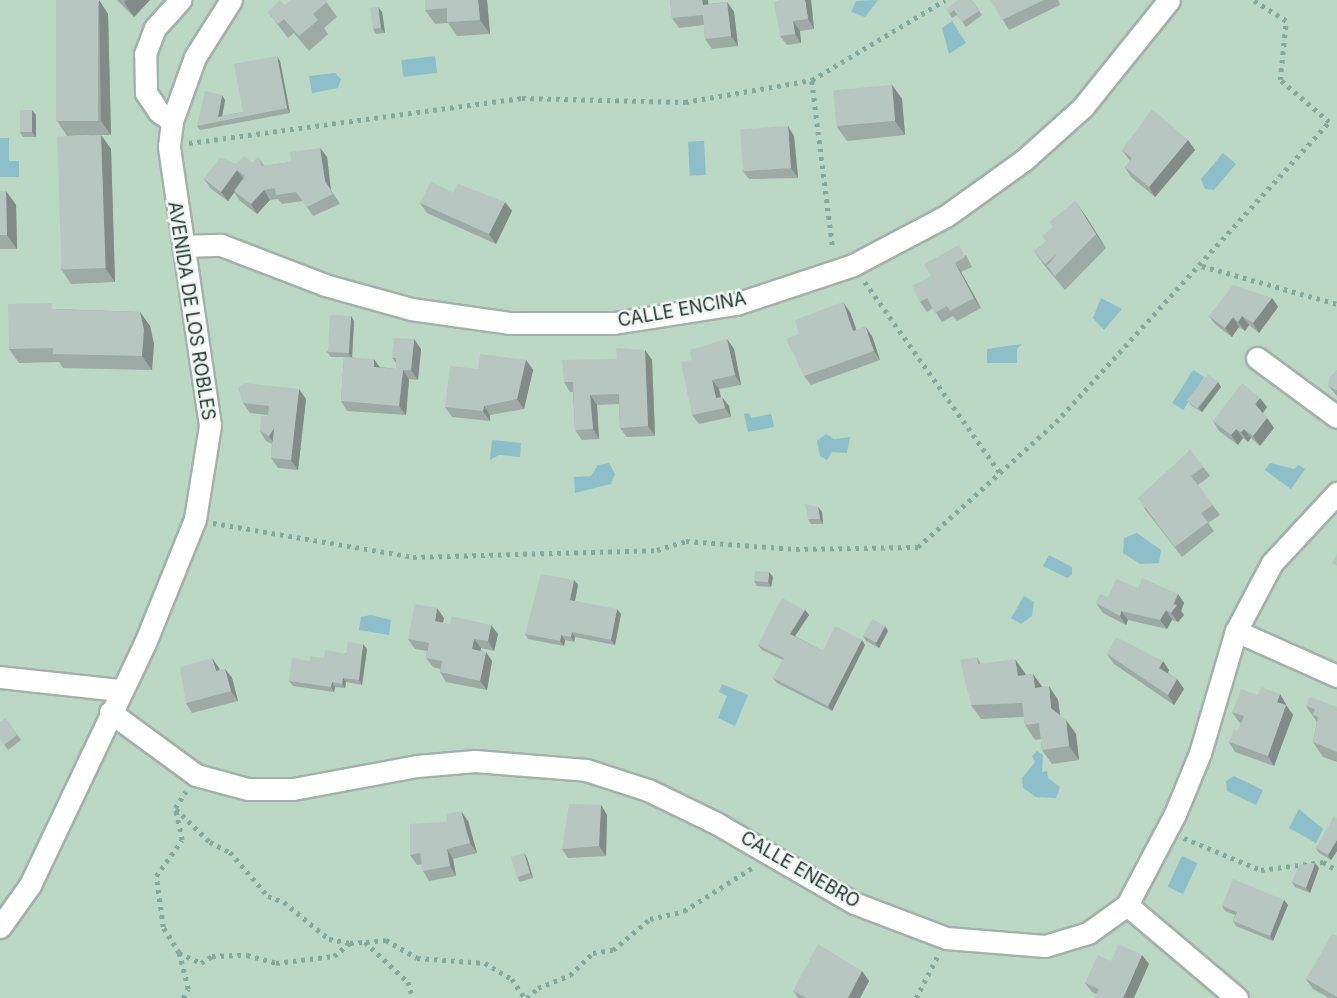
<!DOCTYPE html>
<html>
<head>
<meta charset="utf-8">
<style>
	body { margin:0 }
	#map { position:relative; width:1337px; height:998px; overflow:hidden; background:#e0e9e5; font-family:Inter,sans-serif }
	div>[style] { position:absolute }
	.green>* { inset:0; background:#bad8c3; transform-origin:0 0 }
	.water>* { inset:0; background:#8cbfc9; transform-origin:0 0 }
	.path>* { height:4.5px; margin-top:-2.25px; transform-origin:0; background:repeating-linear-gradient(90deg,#83aa9e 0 3.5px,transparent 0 8.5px) }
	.roads { filter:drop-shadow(2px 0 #a3b0ac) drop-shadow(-2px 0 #a3b0ac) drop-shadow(0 2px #a3b0ac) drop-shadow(0 -2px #a3b0ac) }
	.minor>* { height:21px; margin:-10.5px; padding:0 10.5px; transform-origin:10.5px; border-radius:10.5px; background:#fff }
	.wall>* { inset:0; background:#9eaaa6 }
	.shaded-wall>* { inset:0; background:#818b87 }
	.building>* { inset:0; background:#b8c6c1; transform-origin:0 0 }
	span { translate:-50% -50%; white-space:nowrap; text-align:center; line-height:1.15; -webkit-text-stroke:5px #f0f6f3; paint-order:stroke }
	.street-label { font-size:18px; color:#223832 }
</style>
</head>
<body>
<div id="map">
	<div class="green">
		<i style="left:0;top:0;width:1337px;height:998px"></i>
	</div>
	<div class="water">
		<i style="clip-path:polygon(878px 0,865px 17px,851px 12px,856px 1px)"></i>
		<i style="clip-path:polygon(952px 21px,966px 43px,949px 54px,942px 28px)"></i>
		<i style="left:435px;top:56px;width:17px;height:34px;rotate:83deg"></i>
		<i style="clip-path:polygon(335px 73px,341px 79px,338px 88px,312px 93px,309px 76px)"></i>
		<i style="clip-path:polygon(0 138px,9px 138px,9px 161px,19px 161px,19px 177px,0 177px)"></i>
		<i style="left:704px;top:141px;width:34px;height:16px;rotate:87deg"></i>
		<i style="clip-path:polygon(1223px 153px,1236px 164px,1214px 190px,1205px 189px,1201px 179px)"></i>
		<i style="clip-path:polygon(1101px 298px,1122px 309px,1104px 330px,1093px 318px)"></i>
		<i style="clip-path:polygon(1022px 344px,1017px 349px,1017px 363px,987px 363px,987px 349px)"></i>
		<i style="left:1193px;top:370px;width:13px;height:39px;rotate:32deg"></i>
		<i style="clip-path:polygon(749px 413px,751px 418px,771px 414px,774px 427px,748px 432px,744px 414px)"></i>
		<i style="clip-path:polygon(826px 434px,834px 439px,850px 437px,847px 453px,832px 452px,827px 460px,820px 456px,817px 441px)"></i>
		<i style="clip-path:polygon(492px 440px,521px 443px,520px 457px,499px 455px,490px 460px)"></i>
		<i style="clip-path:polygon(609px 463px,615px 474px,611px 484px,575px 493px,574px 477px,591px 476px,598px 465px)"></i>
		<i style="clip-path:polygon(1270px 463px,1294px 469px,1299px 465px,1305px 469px,1291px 489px,1265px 470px)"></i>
		<i style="clip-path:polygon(1137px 533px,1161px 550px,1159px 563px,1140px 564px,1123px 553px,1124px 538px)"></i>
		<i style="clip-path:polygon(1049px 555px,1072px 567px,1072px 575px,1067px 578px,1043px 566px)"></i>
		<i style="clip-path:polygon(1024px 596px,1034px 602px,1032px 616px,1021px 624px,1011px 618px)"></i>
		<i style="clip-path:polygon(371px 615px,391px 620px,389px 635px,359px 630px,361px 617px)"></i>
		<i style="clip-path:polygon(722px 684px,748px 695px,735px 726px,718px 718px,727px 696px,719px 692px)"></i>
		<i style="clip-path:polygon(1037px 751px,1043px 755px,1042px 772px,1047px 771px,1048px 778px,1060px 787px,1056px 798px,1036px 797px,1023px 788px,1022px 778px,1035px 762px,1032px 756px)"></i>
		<i style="clip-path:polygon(1234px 776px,1263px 790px,1256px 805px,1227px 791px,1226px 781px)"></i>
		<i style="clip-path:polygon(1299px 809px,1323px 829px,1316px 843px,1289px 828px)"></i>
		<i style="left:1182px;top:856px;width:17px;height:34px;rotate:25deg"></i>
	</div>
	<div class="path">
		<i style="left:812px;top:81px;width:169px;rotate:82.9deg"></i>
		<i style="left:189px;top:143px;width:336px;rotate:-7.7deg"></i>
		<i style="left:522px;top:98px;width:163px;rotate:1.4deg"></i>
		<i style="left:685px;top:102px;width:129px;rotate:-9.8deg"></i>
		<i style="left:812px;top:80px;width:155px;rotate:-31deg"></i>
		<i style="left:1202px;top:266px;width:140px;rotate:15.7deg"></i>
		<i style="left:865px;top:282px;width:234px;rotate:54.7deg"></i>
		<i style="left:213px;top:523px;width:203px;rotate:9.6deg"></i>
		<i style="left:413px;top:557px;width:244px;rotate:-1.6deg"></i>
		<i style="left:657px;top:550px;width:30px;rotate:-17deg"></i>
		<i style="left:686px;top:541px;width:110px;rotate:4.2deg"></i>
		<i style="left:796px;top:549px;width:122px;rotate:-0.9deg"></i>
		<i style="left:918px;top:547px;width:186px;rotate:-42.2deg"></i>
		<i style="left:1056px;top:422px;width:406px;rotate:-47.7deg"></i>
		<i style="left:1329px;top:122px;width:65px;rotate:-139.4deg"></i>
		<i style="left:1280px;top:80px;width:59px;rotate:-84.2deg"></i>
		<i style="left:1286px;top:21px;width:40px;rotate:-148deg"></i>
		<i style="left:176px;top:809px;width:47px;rotate:44.1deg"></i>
		<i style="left:210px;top:842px;width:22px;rotate:27deg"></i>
		<i style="left:230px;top:852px;width:58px;rotate:49.2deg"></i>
		<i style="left:268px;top:896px;width:17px;rotate:21deg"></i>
		<i style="left:284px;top:902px;width:58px;rotate:39.4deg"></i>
		<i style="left:329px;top:939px;width:21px;rotate:11deg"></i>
		<i style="left:1184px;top:838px;width:83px;rotate:22.6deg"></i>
		<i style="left:1261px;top:870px;width:63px;rotate:-7.4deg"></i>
		<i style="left:1323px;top:862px;width:16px;rotate:30deg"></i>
		<i style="left:366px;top:942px;width:20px;rotate:-6deg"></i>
		<i style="left:386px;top:940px;width:36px;rotate:30deg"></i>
		<i style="left:417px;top:958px;width:68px;rotate:4.2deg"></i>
		<i style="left:485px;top:963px;width:31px;rotate:31deg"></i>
		<i style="left:512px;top:979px;width:23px;rotate:56deg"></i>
		<i style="left:179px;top:953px;width:24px;rotate:24deg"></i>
		<i style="left:201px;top:963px;width:13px;rotate:-32deg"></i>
		<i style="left:212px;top:956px;width:35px;rotate:-2deg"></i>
		<i style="left:247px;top:955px;width:30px;rotate:15deg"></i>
		<i style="left:276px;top:963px;width:58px;rotate:-6.9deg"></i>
		<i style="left:334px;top:956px;width:21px;rotate:-39deg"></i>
		<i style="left:350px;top:943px;width:15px;rotate:-4deg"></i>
		<i style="left:365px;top:942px;width:59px;rotate:42.9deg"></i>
		<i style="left:408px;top:982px;width:17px;rotate:73deg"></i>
		<i style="left:183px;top:998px;width:10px;rotate:-61deg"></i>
		<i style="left:188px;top:989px;width:37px;rotate:-104deg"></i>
		<i style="left:179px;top:953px;width:31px;rotate:-122deg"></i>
		<i style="left:163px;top:927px;width:51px;rotate:-97.8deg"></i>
		<i style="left:156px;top:876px;width:44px;rotate:-54.2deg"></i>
		<i style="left:182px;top:840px;width:33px;rotate:-102deg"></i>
		<i style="left:175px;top:808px;width:20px;rotate:-57deg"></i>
		<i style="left:527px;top:998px;width:15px;rotate:-42deg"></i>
		<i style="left:538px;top:988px;width:35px;rotate:-22deg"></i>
		<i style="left:570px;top:975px;width:32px;rotate:-44deg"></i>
		<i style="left:593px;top:953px;width:20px;rotate:-9deg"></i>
		<i style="left:613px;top:950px;width:48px;rotate:-40deg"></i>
		<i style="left:650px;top:919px;width:35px;rotate:-13deg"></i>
		<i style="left:684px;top:911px;width:80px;rotate:-32.3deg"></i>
		<i style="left:916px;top:998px;width:48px;rotate:-62.9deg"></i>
	</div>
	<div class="roads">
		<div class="minor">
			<i style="left:172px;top:121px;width:16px;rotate:-145deg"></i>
			<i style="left:159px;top:112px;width:23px;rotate:-124deg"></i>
			<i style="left:146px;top:93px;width:39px;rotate:-91deg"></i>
			<i style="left:145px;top:54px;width:28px;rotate:-69deg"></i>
			<i style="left:155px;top:28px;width:38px;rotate:-48deg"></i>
			<i style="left:183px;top:246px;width:38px;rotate:-2deg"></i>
			<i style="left:221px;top:245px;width:111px;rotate:21deg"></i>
			<i style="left:325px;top:285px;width:89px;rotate:15.6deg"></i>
			<i style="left:411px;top:309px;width:99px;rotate:8.1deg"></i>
			<i style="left:509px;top:323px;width:105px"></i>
			<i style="left:614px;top:323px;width:123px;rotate:-8.9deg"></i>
			<i style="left:736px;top:304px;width:123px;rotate:-18.4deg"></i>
			<i style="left:853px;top:265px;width:105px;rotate:-27.8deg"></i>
			<i style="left:946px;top:216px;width:96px;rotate:-35.7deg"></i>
			<i style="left:1024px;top:160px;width:79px;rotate:-41.9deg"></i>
			<i style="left:1083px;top:107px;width:137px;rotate:-51.2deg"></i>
			<i style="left:1257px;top:358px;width:99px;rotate:36.4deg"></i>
			<i style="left:1236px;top:631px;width:111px;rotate:24deg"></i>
			<i style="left:0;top:677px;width:121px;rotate:6.2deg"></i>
			<i style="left:110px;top:712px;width:107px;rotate:36.2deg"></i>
			<i style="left:196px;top:775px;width:54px;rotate:15.1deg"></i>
			<i style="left:248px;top:789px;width:45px"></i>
			<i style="left:293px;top:789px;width:126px;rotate:-10.5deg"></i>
			<i style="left:417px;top:766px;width:58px;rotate:-4.9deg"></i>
			<i style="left:475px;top:761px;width:111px;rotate:4.6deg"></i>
			<i style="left:586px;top:770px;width:65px;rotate:17.9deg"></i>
			<i style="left:648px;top:790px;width:76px;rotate:25.9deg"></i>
			<i style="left:716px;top:823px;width:160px;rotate:30.1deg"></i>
			<i style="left:854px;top:903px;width:98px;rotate:20.8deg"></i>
			<i style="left:946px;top:938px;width:99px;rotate:4.6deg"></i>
			<i style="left:1045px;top:946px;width:45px;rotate:-16.8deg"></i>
			<i style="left:1088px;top:933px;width:48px;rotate:-35.7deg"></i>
			<i style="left:1127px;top:905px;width:103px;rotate:-62.2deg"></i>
			<i style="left:1175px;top:814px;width:66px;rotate:-67.7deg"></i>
			<i style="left:1200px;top:753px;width:127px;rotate:-73.6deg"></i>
			<i style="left:1236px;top:631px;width:77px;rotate:-62.1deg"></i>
			<i style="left:1272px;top:563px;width:96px;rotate:-47.1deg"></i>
			<i style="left:1127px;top:905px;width:144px;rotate:40.2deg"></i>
			<i style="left:0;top:927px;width:52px;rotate:-54.5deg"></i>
			<i style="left:30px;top:885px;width:268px;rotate:-64.6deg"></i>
			<i style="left:145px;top:643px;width:134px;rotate:-68deg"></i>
			<i style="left:195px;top:519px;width:95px;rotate:-80.9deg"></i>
			<i style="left:210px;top:425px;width:282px;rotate:-98.4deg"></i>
			<i style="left:169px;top:146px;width:25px;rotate:-83deg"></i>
			<i style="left:172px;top:121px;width:68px;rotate:-70.2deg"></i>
			<i style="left:195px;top:57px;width:67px;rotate:-57.7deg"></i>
		</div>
	</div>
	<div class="wall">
		<i style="clip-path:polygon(99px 0,108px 14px,111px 135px,101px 135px,111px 149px,115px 282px,71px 284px,61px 269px,89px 135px,67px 136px,57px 121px)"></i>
		<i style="clip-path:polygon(117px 0,150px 0,134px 17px)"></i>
		<i style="clip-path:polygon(325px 0,337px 17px,324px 28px,328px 34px,309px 51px,294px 33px,288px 38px,268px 12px,285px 5px)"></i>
		<i style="clip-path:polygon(487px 0,490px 34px,457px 36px,448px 23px,435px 24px,425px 10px)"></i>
		<i style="clip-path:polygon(670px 0,708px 0,708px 4px,727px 2px,734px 12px,738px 46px,712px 49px,705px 39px,704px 25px,679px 28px,672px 18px)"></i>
		<i style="clip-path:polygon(811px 0,814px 29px,800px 31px,801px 43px,787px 45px,780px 36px)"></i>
		<i style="clip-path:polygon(972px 0,982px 15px,966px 27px,957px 15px,952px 18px,946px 9px)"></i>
		<i style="clip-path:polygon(991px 0,1058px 0,1060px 5px,1009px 30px)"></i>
		<i style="clip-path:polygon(382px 12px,385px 33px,376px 34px,373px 29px)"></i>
		<i style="clip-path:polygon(280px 61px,290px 113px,200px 130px,197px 126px,225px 100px,222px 116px,243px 112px)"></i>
		<i style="clip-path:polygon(892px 85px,902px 99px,905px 135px,847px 141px,837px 127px)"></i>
		<i style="clip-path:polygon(36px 115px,36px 137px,23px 137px,20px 132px)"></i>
		<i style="clip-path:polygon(794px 136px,798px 178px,749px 179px,742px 170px)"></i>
		<i style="clip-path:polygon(1188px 140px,1195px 150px,1155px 197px,1131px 177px,1125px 167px,1130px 161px,1122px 150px)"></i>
		<i style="clip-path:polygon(320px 148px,327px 157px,331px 191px,340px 204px,313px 216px,303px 201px,282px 204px,278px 199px,270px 200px,257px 214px,240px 201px,234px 192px,228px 201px,211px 189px,204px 179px,236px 164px,253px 163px,258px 157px,264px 166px,291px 162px)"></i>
		<i style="clip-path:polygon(0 191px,6px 191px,16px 205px,17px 249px,0 249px)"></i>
		<i style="clip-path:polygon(453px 193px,505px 202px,512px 211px,496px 244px,427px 213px,420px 203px)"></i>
		<i style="clip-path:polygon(1085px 215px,1106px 248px,1065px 290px,1044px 265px,1034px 251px)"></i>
		<i style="clip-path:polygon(966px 255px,972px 267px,961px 272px,981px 308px,957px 321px,953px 316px,942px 322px,933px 308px,927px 312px,920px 302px,931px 276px)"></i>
		<i style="clip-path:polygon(1272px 298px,1278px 307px,1259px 333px,1249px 325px,1245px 331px,1239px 327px,1232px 337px,1216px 325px,1209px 316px)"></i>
		<i style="clip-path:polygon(56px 309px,140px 312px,150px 326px,154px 344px,152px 370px,63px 368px,59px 362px,19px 363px,9px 349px)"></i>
		<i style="clip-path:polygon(850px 312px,856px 330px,872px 336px,880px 360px,811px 385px,804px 376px,799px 334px)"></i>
		<i style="clip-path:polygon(354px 321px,352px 357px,380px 367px,396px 369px,396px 363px,392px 358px,421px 349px,418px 380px,409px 379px,406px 415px,347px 411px,341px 401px,344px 357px,331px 357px,327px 352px)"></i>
		<i style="clip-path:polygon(727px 339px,734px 349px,741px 385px,719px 389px,721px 397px,729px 406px,731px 417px,699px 424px,692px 415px,692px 360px)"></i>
		<i style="clip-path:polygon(645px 350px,652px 360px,655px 436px,627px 437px,620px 428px,619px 404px,597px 405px,599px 439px,582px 440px,575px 430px,573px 392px,570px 392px,564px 382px,617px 359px)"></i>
		<i style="clip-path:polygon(526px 360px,533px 370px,524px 409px,490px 415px,490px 421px,452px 417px,445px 407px,478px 369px)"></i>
		<i style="clip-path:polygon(1337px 370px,1337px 396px,1328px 385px)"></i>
		<i style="clip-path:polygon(1218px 382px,1221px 387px,1202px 412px,1192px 406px,1188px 401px)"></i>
		<i style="clip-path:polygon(306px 399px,298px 470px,278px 468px,271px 458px,272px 444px,266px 441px,260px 431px,268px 415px,250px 413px,243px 403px)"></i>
		<i style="clip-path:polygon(1267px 407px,1263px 413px,1274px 428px,1260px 446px,1251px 438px,1248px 442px,1243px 438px,1238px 445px,1219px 431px,1213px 421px)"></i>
		<i style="clip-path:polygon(1190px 450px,1210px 476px,1198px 485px,1220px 515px,1208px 523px,1214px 531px,1182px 557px,1144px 508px)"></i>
		<i style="clip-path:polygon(818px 507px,822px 512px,823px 524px,811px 524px,808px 519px)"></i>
		<i style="clip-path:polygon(773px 577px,771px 587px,757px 586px,754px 581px)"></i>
		<i style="clip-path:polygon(574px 580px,578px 585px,575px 601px,621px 614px,615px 645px,575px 637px,574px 642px,565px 640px,564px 646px,528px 639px,525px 634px)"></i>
		<i style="clip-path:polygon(1138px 588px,1178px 594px,1184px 603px,1181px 611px,1184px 615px,1178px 622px,1172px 620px,1167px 629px,1128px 620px,1126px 625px,1103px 613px,1096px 603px,1108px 597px)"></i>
		<i style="clip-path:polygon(805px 610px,809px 615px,795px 636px,823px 651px,862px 640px,865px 645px,832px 711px,777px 683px,773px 678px,783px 660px,762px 650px,758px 645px)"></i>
		<i style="clip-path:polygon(444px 618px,443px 623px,498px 634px,494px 651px,481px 648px,481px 650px,492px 661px,487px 690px,446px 682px,440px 672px,440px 669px,433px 667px,426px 658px,427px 651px,415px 649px,408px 639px)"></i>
		<i style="clip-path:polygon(885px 626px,888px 631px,879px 648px,866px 641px,863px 636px)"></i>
		<i style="clip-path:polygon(367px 649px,362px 685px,346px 682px,345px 688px,335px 687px,334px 692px,293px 686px,289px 681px,310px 661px)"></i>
		<i style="clip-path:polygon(1107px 654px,1169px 670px,1168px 673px,1177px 679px,1184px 689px,1174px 705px,1114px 664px)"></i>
		<i style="clip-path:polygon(977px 657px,981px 664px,1025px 673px,1026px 675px,1033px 674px,1042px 687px,1058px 700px,1060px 716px,1066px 720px,1076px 734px,1079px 760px,1052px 764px,1042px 750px,1041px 739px,1035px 740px,1025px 725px,1024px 717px,981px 719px,971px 705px)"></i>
		<i style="clip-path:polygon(219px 668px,220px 670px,225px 669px,232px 678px,238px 701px,192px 713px,186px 703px)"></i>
		<i style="clip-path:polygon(1258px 695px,1286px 704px,1286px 705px,1293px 715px,1274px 766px,1235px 752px,1229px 742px,1238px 731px,1241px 723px,1239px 722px,1232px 712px)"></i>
		<i style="clip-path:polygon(1306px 706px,1337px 707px,1337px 762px,1323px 757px,1313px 742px,1317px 722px)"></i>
		<i style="clip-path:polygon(5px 718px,21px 740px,8px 750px,0 739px)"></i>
		<i style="clip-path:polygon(601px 805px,607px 815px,606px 856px,568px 858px,562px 849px)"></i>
		<i style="clip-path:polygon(1337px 818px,1337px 851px,1331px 860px,1319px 853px,1316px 848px)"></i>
		<i style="clip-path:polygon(468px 821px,477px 853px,453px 859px,456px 876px,429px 881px,423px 871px,422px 864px,417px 865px,410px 855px)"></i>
		<i style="clip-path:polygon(524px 853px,527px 858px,533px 878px,520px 882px,517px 877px)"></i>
		<i style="clip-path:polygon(1319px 868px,1310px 893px,1295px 887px,1292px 882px)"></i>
		<i style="clip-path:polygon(1284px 900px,1288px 905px,1273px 941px,1236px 926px,1233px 921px,1235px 915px,1225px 911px,1222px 906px)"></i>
		<i style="clip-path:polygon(1337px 936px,1337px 998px,1329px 998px,1313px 989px,1306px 979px)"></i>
		<i style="clip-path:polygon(1142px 955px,1149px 964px,1096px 994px,1092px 992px,1085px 983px,1111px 961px)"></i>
		<i style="clip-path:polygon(862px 971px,869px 981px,860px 998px,798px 998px,793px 991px)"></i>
	</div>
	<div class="shaded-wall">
		<i style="clip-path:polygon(99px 0,108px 14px,111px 135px,101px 121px)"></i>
		<i style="clip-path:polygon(127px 0,150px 0,134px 17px,124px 2px)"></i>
		<i style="clip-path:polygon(478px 0,487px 0,490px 34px,480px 20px)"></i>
		<i style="clip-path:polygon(702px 0,708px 0,709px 15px,703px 5px)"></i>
		<i style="clip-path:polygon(805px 0,811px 0,814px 29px,808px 19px)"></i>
		<i style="clip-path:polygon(727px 2px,734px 12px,738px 46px,731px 36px)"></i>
		<i style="clip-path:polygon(378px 7px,382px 12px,385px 33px,381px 28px)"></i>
		<i style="clip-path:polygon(793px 21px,800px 31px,801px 43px,795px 34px)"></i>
		<i style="clip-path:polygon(277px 56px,280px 61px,290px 113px,287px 108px)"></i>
		<i style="clip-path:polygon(892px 85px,902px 99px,905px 135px,895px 121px)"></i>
		<i style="clip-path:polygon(222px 95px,225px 100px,221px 122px,218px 117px)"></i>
		<i style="clip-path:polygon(32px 110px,36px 115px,36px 137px,32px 132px)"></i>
		<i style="clip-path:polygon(788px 126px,794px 136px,798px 178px,791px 168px)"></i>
		<i style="clip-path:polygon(101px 135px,111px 149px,115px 282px,105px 268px)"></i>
		<i style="clip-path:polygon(1188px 140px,1195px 150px,1155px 197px,1149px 187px)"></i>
		<i style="clip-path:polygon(320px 148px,327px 157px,331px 191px,340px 204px,325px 181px)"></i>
		<i style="clip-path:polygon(237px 170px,244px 180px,228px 201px,221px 192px)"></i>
		<i style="clip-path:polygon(264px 190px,270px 200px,257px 214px,251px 204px)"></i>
		<i style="clip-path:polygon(6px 191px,16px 205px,17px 249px,7px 235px)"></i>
		<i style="clip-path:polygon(1075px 201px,1085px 215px,1106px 248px,1096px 234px)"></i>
		<i style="clip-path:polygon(505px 202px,512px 211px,496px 244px,489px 234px)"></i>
		<i style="clip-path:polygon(955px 263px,961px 272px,981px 308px,974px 298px)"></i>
		<i style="clip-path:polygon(1272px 298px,1278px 307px,1259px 333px,1253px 323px)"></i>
		<i style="clip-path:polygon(843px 302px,850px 312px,860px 340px,853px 331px)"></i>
		<i style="clip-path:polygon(140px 312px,150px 326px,154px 344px,152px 370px,142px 356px)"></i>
		<i style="clip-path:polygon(351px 316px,354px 321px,352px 358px,348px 353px)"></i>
		<i style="clip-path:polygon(1242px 316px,1249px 325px,1245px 331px,1238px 322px)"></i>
		<i style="clip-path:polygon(1233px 317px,1239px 327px,1232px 337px,1225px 328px)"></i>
		<i style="clip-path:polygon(865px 326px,872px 336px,880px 360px,874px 351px)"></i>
		<i style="clip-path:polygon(414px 339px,421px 349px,418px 380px,411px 370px)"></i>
		<i style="clip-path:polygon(727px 339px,734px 349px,741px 385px,735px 375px)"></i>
		<i style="clip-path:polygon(645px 350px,652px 360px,655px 436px,648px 426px)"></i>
		<i style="clip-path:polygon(374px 359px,381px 369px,374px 367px)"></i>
		<i style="clip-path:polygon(526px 360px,533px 370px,524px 409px,517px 399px)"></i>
		<i style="clip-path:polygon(403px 370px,409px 379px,406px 415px,399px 406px)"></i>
		<i style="clip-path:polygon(712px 380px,719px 389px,723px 408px,716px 398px)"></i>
		<i style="clip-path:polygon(1218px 382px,1221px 387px,1202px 412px,1199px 408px)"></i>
		<i style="clip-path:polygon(299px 389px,306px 399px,298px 470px,291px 460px)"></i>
		<i style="clip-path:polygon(590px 395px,597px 405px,599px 439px,593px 429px)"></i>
		<i style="clip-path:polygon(722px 397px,729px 406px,731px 417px,725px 408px)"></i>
		<i style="clip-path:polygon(1260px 398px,1267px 407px,1262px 414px,1255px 404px)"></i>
		<i style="clip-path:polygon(484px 406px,490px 415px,490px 421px,483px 411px)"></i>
		<i style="clip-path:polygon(1267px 418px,1274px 428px,1260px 446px,1253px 436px)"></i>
		<i style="clip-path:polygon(274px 428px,276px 446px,269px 436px)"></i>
		<i style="clip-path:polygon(1236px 429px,1243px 438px,1238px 445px,1231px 435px)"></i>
		<i style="clip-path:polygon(1244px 429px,1251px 438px,1248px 442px,1241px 432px)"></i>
		<i style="clip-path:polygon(818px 507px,822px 512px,823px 524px,820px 519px)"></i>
		<i style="clip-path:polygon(769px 572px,773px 577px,771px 587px,768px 582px)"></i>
		<i style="clip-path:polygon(574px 580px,578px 585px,574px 605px,570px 600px)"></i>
		<i style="clip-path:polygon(1178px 594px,1184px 603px,1181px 611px,1184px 615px,1178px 622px,1171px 613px)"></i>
		<i style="clip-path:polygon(437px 608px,444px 618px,441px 631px,435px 621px)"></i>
		<i style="clip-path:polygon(617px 609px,621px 614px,615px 645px,611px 640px)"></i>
		<i style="clip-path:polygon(805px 610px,809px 615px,793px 639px,790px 634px)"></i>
		<i style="clip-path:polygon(1166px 610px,1172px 620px,1167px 629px,1160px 620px)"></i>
		<i style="clip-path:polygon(1121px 611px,1128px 620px,1126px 625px,1120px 616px)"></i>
		<i style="clip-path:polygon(491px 625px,498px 634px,494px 651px,488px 641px)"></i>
		<i style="clip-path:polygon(885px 626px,888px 631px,879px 648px,875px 643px)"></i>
		<i style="clip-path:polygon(572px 632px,575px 637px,574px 642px,571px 637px)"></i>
		<i style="clip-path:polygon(561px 635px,565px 640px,564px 646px,560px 641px)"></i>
		<i style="clip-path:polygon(474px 639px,481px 648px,479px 658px,472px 649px)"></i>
		<i style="clip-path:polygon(862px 640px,865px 645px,832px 711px,828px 706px)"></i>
		<i style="clip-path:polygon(363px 644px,367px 649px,362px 685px,359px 680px)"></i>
		<i style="clip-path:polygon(486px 652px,492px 661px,487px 690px,480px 681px)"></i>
		<i style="clip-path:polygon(212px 658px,219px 668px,222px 681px,216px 671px)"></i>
		<i style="clip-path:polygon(1015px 659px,1025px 673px,1028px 690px,1018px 676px)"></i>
		<i style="clip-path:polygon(1163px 661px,1169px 670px,1166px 677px,1159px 668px)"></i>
		<i style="clip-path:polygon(225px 669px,232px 678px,238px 701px,231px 691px)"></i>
		<i style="clip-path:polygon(1033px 674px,1043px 688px,1035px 688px)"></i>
		<i style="clip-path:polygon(343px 678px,346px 682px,345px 688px,342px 684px)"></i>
		<i style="clip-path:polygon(1177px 679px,1184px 689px,1174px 705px,1168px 695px)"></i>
		<i style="clip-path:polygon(332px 682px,335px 687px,334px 692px,331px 687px)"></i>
		<i style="clip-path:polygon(1049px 686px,1058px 700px,1061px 722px,1051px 708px)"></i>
		<i style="clip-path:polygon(1280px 694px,1286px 704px,1284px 712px,1277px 702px)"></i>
		<i style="clip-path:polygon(1286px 705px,1293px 715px,1274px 766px,1268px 756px)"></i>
		<i style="clip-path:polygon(1066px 720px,1076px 734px,1079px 760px,1069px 746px)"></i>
		<i style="clip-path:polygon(601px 805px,607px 815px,606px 856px,599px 846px)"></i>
		<i style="clip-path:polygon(461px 811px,468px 821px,477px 853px,470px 843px)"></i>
		<i style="clip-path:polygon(1337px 840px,1337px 851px,1331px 860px,1328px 855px)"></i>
		<i style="clip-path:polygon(447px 849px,453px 859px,456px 876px,450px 866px)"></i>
		<i style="clip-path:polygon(524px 853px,527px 858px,533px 878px,530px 873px)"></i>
		<i style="clip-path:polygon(1315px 863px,1319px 868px,1310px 893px,1306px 888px)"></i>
		<i style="clip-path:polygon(1284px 900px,1288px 905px,1273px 941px,1270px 936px)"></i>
		<i style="clip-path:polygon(1142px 955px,1149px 964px,1134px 998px,1123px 998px)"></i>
		<i style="clip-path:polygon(862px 971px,869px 981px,860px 998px,848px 998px)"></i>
	</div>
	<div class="building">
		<i style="left:56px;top:0;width:42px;height:121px"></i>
		<i style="clip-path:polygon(280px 0,285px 5px,291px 0,325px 0,327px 2px,313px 14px,318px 20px,299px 36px,284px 19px,278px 24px,268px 12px)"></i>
		<i style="clip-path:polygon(425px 0,478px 0,480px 20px,447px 22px,447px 8px,425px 10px)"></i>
		<i style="clip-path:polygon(670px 0,702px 0,703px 5px,727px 2px,731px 36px,705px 39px,703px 15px,672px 18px)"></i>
		<i style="clip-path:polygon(780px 0,805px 0,808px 19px,793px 21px,795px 34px,780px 36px,774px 2px)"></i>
		<i style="clip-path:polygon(958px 0,972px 0,979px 11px,962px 22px,954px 10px,949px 14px,946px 9px)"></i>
		<i style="clip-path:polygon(991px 0,1044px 0,1002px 20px)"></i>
		<i style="left:378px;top:7px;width:21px;height:8px;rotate:82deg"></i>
		<i style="clip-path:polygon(277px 56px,287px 108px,197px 126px,205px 91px,222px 95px,218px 117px,243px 112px,234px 64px)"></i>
		<i style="left:892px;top:85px;width:36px;height:59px;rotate:85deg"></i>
		<i style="clip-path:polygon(1152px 109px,1188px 140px,1149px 187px,1125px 167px,1132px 158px,1122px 150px)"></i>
		<i style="left:20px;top:110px;width:12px;height:22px"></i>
		<i style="left:788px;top:126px;width:42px;height:48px;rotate:86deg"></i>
		<i style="left:101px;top:135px;width:133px;height:44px;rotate:88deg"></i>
		<i style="clip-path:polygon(320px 148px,325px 181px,333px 194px,307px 207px,296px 192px,276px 195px,275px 188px,264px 190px,251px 204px,234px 191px,245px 176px,237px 170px,221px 192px,204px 179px,220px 157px,236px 164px,244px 156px,253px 163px,258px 157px,262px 166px,291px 162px,290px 152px)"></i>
		<i style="clip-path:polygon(431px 181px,453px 193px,458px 184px,505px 202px,489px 234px,420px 203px)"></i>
		<i style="clip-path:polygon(0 191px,6px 191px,7px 235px,0 235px)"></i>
		<i style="clip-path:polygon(1075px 201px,1096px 234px,1055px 276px,1047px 266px,1057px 254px,1045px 264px,1034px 251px,1046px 241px,1042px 236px,1053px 227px,1049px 222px)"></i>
		<i style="clip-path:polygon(959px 245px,965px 257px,955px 263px,974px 298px,950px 311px,947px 306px,935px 313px,927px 298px,920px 302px,912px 286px,931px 276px,924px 264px)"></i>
		<i style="clip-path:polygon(1233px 285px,1272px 298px,1253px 323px,1242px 316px,1238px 322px,1233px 317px,1225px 328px,1209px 316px)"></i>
		<i style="clip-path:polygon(843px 302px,853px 331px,865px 326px,874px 351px,804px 376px,786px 339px,799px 334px,795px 320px)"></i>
		<i style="clip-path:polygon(52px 303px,52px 309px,140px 312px,144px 330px,142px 356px,53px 354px,53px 348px,9px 349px,8px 304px)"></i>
		<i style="left:330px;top:315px;width:21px;height:37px;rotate:3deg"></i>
		<i style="clip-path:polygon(394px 338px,414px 339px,411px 370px,403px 370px,399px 406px,341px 401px,344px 357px,374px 359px,374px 367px,396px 369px,396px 358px,392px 358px)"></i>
		<i style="clip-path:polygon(727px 339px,735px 375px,712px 380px,716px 398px,722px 397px,725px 408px,692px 415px,681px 362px,692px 360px,690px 350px)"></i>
		<i style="clip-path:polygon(616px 348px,645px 350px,648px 426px,620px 428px,619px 394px,590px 395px,593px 429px,575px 430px,573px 382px,564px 382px,562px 360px,617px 359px)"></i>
		<i style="clip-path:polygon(480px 354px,526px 360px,517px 399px,484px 406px,483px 411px,445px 407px,450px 366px,478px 369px)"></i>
		<i style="clip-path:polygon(1337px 370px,1337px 390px,1335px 390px,1328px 385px,1330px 377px)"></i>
		<i style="left:1208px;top:374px;width:13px;height:34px;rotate:39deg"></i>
		<i style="clip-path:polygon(245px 383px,299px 389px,291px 460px,271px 458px,274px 428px,269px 436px,260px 431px,261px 416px,268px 416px,269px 406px,243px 403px,238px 388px)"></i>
		<i style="clip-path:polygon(1242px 383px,1260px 398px,1255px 404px,1267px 418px,1253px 436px,1244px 429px,1241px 432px,1236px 429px,1231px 435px,1213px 421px)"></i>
		<i style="clip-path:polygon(1190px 450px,1203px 467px,1191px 476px,1213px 505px,1201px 513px,1208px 522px,1175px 547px,1138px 498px)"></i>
		<i style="clip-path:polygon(805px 504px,818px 507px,820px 519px,808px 519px)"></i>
		<i style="clip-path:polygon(1337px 554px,1337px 566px,1332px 563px)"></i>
		<i style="left:755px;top:571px;width:14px;height:10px;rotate:4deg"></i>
		<i style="clip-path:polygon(541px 574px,574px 580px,570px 600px,617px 609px,611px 640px,572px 632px,571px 637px,561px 635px,560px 641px,525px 634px)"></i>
		<i style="clip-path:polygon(1142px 578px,1178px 594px,1173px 604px,1177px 605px,1171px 613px,1166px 610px,1160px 620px,1121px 611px,1120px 616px,1096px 603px,1100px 594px,1108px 597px,1116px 579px,1138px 588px)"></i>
		<i style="clip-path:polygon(782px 598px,805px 610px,790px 634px,823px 651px,835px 626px,862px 640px,828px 706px,773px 678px,784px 658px,758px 645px)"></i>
		<i style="clip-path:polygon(415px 604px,437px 608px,435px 621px,450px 624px,451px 616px,491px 625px,488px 641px,474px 639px,472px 649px,486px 652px,480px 681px,440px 672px,442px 661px,426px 658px,429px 643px,408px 639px)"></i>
		<i style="left:872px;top:619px;width:15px;height:19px;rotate:28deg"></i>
		<i style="clip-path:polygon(1116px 637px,1163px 661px,1159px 668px,1177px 679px,1168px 695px,1107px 654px)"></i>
		<i style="clip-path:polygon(348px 642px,363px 644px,359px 680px,343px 678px,342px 684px,332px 682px,331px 687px,289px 681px,292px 658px,310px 661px,310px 656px,324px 658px,325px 650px,346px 654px)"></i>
		<i style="clip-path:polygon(977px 657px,978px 664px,1015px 659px,1018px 676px,1033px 674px,1035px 688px,1049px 686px,1051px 708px,1066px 720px,1069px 746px,1042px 750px,1039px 723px,1025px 725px,1022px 703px,971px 705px,960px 660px)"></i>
		<i style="clip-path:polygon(212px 658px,216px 671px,225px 669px,231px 691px,186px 703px,180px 667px)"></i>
		<i style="clip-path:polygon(1261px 687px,1280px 694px,1277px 702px,1286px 705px,1268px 756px,1229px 742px,1234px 729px,1238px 731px,1244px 716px,1232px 712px,1241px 689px,1258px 695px)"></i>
		<i style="clip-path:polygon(1310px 697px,1337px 707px,1337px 752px,1313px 742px,1318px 717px,1313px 715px,1315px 709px,1306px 706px)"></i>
		<i style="clip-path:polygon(5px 718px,17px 735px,4px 745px,0 739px,0 722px)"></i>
		<i style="clip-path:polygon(569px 804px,601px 805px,599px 846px,562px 849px)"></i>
		<i style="clip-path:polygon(461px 811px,470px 843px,447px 849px,450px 866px,423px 871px,420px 853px,410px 855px,410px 824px,447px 822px,446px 814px)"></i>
		<i style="clip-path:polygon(1334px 816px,1337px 818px,1337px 840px,1328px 855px,1316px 848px)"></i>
		<i style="left:524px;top:853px;width:21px;height:14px;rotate:73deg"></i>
		<i style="clip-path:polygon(1315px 863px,1306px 888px,1292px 882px,1299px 865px)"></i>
		<i style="clip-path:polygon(1233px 879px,1284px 900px,1270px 936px,1233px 921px,1237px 912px,1222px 906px)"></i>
		<i style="clip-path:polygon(1332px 934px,1337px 936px,1337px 997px,1306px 979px)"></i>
		<i style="clip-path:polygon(818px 944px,862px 971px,848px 998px,807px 998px,793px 991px)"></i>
		<i style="clip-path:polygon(1118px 944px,1142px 955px,1123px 998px,1095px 998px,1099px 989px,1085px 983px,1098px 955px,1111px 961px)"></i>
	</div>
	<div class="street-label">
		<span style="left:682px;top:310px;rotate:-10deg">CALLE ENCINA</span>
		<span style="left:191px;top:311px;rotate:81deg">AVENIDA DE LOS ROBLES</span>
		<span style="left:800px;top:870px;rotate:30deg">CALLE ENEBRO</span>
	</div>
</div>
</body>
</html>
